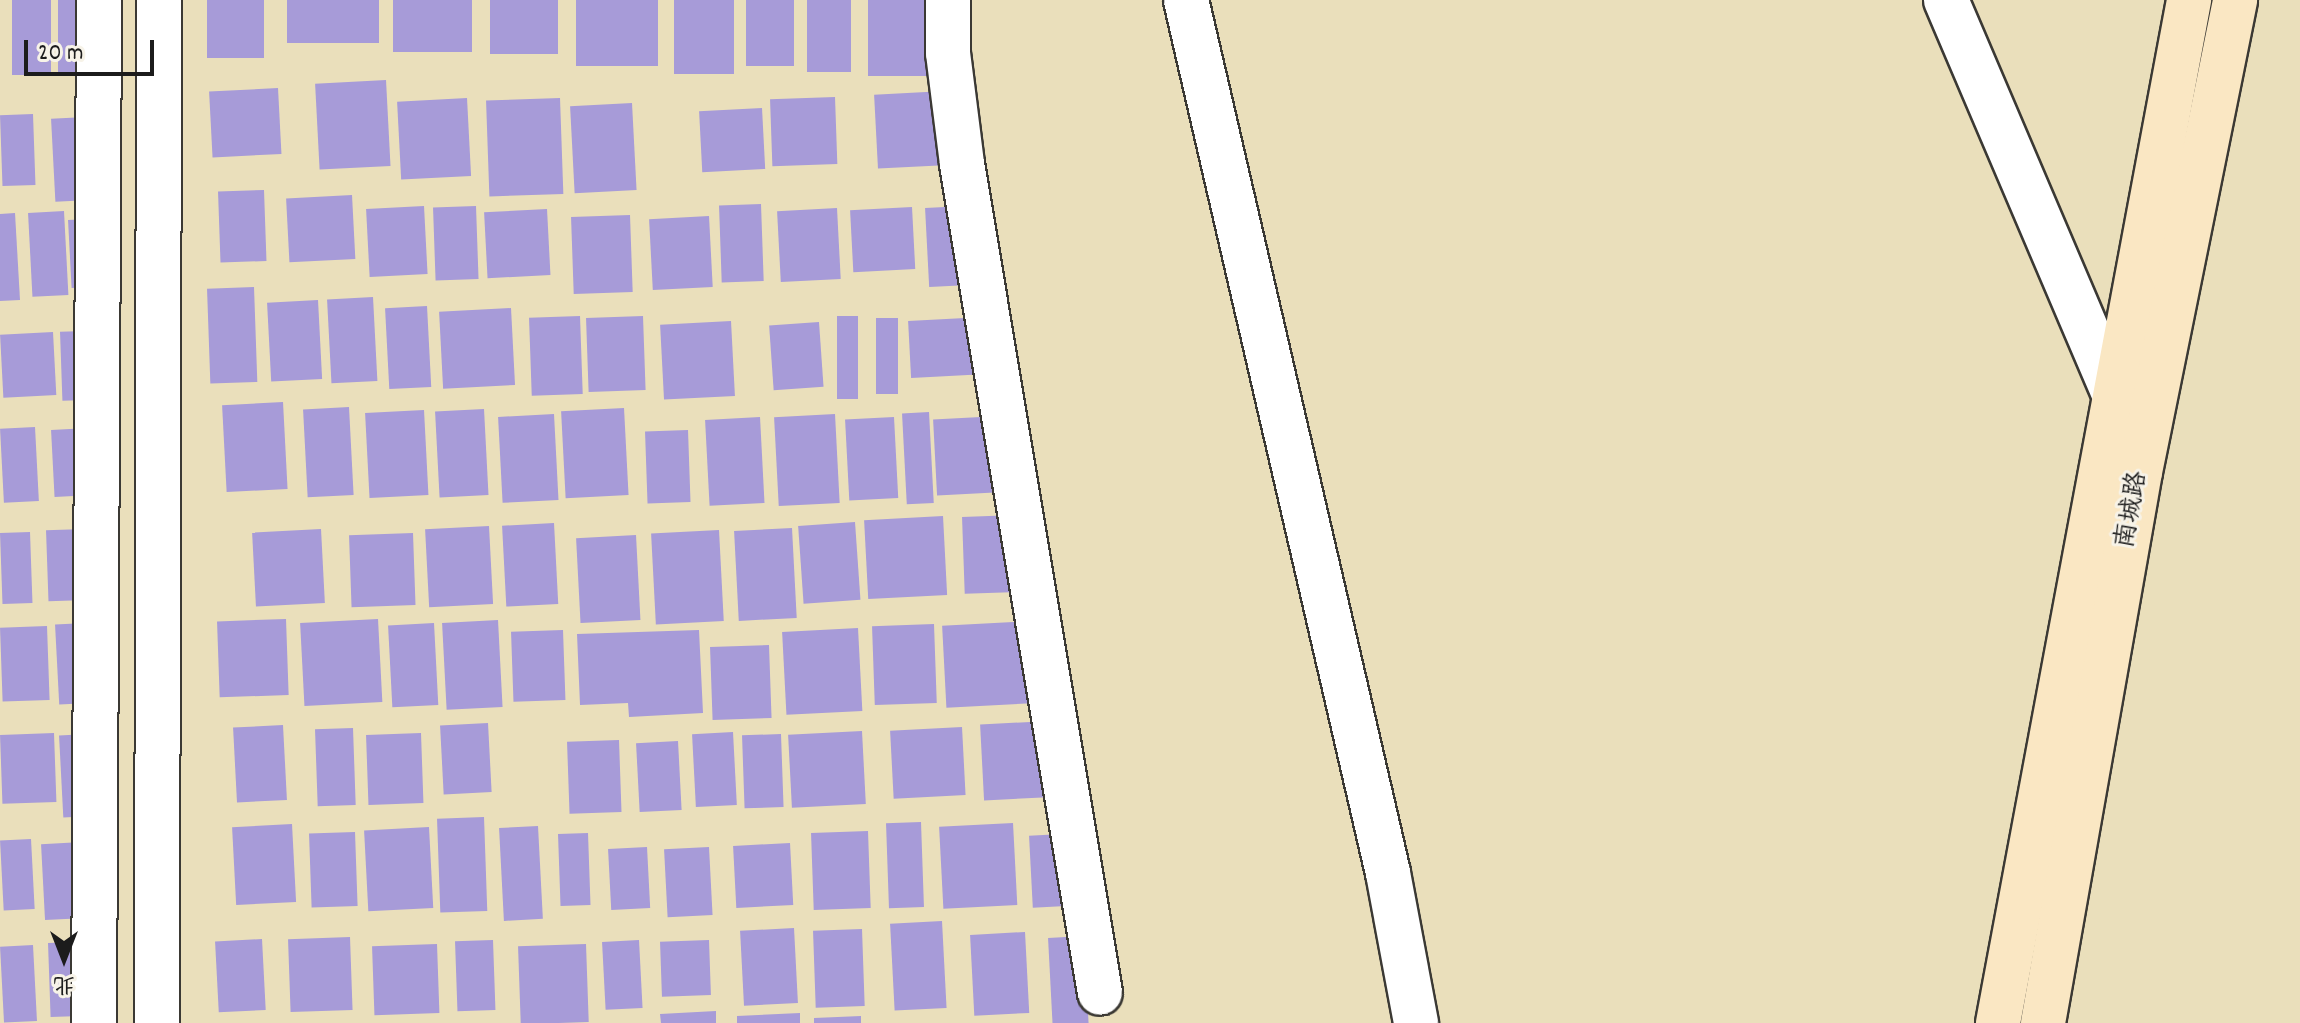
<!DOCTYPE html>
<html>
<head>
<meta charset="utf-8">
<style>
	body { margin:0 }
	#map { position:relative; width:2300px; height:1023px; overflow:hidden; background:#eadfbb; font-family:Dekko,"LXGW WenKai TC",sans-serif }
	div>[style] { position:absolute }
	.building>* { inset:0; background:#a79bd8; transform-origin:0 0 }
	.roads { filter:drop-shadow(2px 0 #3b3934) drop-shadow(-2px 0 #3b3934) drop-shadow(0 2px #3b3934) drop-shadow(0 -2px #3b3934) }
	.street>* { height:44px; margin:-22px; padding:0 22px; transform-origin:22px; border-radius:22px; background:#fff }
	.secondary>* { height:44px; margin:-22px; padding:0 22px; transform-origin:22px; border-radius:22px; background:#fae7c3 }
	span { translate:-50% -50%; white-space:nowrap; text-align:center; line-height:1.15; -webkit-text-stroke:6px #f7f3e8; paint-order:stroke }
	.street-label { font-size:26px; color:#1c1c1c }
	.north { position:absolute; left:24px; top:919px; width:80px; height:80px; -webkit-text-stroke:6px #f7f3e8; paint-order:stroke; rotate:180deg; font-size:22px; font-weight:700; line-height:32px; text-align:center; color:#1c1c1c }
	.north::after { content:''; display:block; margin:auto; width:28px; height:36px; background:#1c1c1c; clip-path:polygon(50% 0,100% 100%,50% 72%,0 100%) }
	.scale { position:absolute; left:24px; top:40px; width:130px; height:36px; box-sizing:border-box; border:4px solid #1c1c1c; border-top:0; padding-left:10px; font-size:24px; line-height:28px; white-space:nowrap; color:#1c1c1c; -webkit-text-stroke:6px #f7f3e8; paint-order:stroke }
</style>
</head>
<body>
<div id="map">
	<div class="building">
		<i style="left:12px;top:0;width:39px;height:75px"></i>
		<i style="left:58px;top:0;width:29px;height:74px"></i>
		<i style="left:207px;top:0;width:57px;height:58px"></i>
		<i style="left:287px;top:0;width:92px;height:43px"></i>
		<i style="left:393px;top:0;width:79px;height:52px"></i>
		<i style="left:490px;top:0;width:68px;height:54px"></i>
		<i style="left:576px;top:0;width:82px;height:66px"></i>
		<i style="left:674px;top:0;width:60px;height:74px"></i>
		<i style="left:746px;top:0;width:48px;height:66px"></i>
		<i style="left:807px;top:0;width:44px;height:72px"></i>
		<i style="left:868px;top:0;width:63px;height:76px"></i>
		<i style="left:386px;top:80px;width:86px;height:71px;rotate:87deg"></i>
		<i style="left:278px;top:88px;width:66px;height:69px;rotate:87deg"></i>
		<i style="left:945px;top:91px;width:74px;height:71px;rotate:87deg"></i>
		<i style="left:835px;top:97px;width:67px;height:65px;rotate:88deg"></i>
		<i style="left:467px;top:98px;width:78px;height:70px;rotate:87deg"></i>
		<i style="left:560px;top:98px;width:96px;height:74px;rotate:88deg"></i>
		<i style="left:632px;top:103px;width:87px;height:62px;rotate:87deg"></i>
		<i style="left:762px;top:108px;width:61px;height:63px;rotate:87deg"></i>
		<i style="left:33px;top:114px;width:71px;height:33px;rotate:88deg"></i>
		<i style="left:86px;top:117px;width:83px;height:35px;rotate:87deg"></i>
		<i style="left:264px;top:190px;width:71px;height:46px;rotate:88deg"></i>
		<i style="left:352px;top:195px;width:64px;height:66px;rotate:87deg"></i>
		<i style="left:761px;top:204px;width:77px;height:42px;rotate:88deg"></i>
		<i style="left:424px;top:206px;width:68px;height:58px;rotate:87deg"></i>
		<i style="left:476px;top:206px;width:73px;height:43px;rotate:88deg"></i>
		<i style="left:965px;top:206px;width:79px;height:40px;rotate:87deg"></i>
		<i style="left:912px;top:207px;width:62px;height:62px;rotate:87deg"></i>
		<i style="left:837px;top:208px;width:71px;height:60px;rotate:87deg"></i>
		<i style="left:547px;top:209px;width:66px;height:63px;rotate:87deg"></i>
		<i style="left:64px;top:211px;width:84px;height:36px;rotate:87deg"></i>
		<i style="clip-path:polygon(15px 213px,20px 300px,0 301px,0 214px)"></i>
		<i style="left:630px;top:215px;width:77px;height:59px;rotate:88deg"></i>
		<i style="left:709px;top:216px;width:71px;height:60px;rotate:87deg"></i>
		<i style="left:88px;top:219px;width:68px;height:20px;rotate:87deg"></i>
		<i style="left:254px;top:287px;width:95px;height:47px;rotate:88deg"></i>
		<i style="left:373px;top:297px;width:84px;height:46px;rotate:87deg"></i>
		<i style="left:318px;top:300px;width:79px;height:51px;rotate:87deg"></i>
		<i style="left:427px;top:306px;width:81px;height:42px;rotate:87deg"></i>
		<i style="left:511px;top:308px;width:77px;height:72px;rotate:87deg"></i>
		<i style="left:580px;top:316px;width:78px;height:51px;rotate:88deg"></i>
		<i style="left:643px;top:316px;width:74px;height:57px;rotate:88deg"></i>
		<i style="left:837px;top:316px;width:21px;height:83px"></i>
		<i style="left:984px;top:317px;width:57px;height:76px;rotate:87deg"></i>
		<i style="left:876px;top:318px;width:22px;height:76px"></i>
		<i style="left:731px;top:321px;width:75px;height:71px;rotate:87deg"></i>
		<i style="left:819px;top:322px;width:65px;height:50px;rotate:86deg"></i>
		<i style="left:85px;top:331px;width:69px;height:25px;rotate:88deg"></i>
		<i style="left:53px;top:332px;width:63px;height:53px;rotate:87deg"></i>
		<i style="left:283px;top:402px;width:87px;height:61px;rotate:87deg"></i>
		<i style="left:349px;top:407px;width:88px;height:46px;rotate:87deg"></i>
		<i style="left:624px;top:408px;width:87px;height:63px;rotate:87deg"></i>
		<i style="left:484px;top:409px;width:86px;height:49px;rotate:87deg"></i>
		<i style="left:424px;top:410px;width:85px;height:59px;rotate:87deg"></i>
		<i style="left:929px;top:412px;width:91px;height:27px;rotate:87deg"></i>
		<i style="left:554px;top:414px;width:86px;height:56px;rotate:87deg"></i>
		<i style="left:835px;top:414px;width:89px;height:61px;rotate:87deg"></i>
		<i style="left:1000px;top:416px;width:76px;height:67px;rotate:87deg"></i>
		<i style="left:760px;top:417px;width:86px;height:55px;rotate:87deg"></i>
		<i style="left:894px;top:417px;width:81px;height:49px;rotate:87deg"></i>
		<i style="left:35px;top:427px;width:74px;height:35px;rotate:87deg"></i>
		<i style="left:89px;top:428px;width:67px;height:38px;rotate:87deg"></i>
		<i style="left:688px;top:430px;width:72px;height:43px;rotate:88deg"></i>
		<i style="left:1016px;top:515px;width:77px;height:54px;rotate:88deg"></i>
		<i style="left:943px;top:516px;width:79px;height:79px;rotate:87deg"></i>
		<i style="left:855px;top:522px;width:78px;height:57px;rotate:86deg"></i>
		<i style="left:554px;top:523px;width:81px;height:52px;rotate:87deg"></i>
		<i style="left:489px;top:526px;width:78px;height:64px;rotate:87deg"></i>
		<i style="left:792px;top:528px;width:90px;height:58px;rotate:87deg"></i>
		<i style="left:85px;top:529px;width:71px;height:39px;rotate:88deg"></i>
		<i style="left:321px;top:529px;width:74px;height:69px;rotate:87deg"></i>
		<i style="left:719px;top:530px;width:91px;height:68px;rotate:87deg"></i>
		<i style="left:30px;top:532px;width:71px;height:30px;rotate:88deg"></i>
		<i style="left:413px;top:533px;width:72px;height:64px;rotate:88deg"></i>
		<i style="left:636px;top:535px;width:85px;height:60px;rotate:87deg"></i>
		<i style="left:286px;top:619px;width:76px;height:69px;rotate:88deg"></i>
		<i style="left:378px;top:619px;width:83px;height:78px;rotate:87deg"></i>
		<i style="left:498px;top:620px;width:87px;height:56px;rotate:87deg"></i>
		<i style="left:1033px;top:621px;width:82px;height:91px;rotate:87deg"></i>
		<i style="left:86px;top:623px;width:80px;height:31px;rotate:87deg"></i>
		<i style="left:434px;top:623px;width:82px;height:46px;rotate:87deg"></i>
		<i style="left:934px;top:624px;width:79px;height:62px;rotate:88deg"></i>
		<i style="left:47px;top:626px;width:74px;height:47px;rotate:88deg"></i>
		<i style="left:858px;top:628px;width:83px;height:76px;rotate:87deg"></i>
		<i style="left:563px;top:630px;width:70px;height:52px;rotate:88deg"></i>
		<i style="clip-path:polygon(699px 630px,703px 713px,629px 717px,628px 703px,580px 705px,577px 634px)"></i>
		<i style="left:769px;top:645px;width:73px;height:59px;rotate:88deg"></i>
		<i style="left:1049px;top:721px;width:76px;height:69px;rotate:87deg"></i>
		<i style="left:488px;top:723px;width:69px;height:48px;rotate:87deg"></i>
		<i style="left:283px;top:725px;width:75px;height:50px;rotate:87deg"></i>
		<i style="left:962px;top:727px;width:68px;height:72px;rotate:87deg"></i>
		<i style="left:353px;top:728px;width:77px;height:38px;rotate:88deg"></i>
		<i style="left:862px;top:731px;width:73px;height:74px;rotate:87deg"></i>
		<i style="left:733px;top:732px;width:73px;height:41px;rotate:87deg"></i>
		<i style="left:54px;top:733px;width:69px;height:54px;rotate:88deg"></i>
		<i style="left:421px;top:733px;width:70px;height:55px;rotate:88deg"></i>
		<i style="left:88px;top:734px;width:82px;height:29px;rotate:87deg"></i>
		<i style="left:781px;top:734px;width:73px;height:39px;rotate:88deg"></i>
		<i style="left:619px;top:740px;width:72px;height:52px;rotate:88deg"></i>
		<i style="left:678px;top:741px;width:69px;height:42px;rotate:87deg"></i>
		<i style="left:484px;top:817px;width:94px;height:47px;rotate:88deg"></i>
		<i style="left:921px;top:822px;width:85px;height:35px;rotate:88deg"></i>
		<i style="left:1013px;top:823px;width:82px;height:74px;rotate:87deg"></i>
		<i style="left:292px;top:824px;width:78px;height:60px;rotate:87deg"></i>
		<i style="left:538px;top:826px;width:93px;height:39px;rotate:87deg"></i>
		<i style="left:429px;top:827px;width:81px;height:65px;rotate:87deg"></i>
		<i style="left:868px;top:831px;width:77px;height:57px;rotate:88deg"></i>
		<i style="left:355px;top:832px;width:74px;height:46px;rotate:88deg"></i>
		<i style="left:588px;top:833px;width:72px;height:30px;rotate:88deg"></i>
		<i style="left:1062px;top:834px;width:72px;height:33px;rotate:87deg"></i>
		<i style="left:31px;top:839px;width:70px;height:31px;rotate:87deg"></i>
		<i style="left:82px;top:842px;width:76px;height:41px;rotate:87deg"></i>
		<i style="left:790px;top:843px;width:62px;height:57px;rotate:87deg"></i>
		<i style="left:647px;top:847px;width:61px;height:39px;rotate:87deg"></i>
		<i style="left:709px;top:847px;width:68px;height:45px;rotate:87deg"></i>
		<i style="left:942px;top:921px;width:87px;height:52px;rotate:87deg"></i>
		<i style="left:794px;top:928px;width:75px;height:54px;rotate:87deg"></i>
		<i style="left:862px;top:929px;width:77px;height:49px;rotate:88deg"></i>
		<i style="left:1025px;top:932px;width:81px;height:55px;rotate:87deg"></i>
		<i style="left:1084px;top:936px;width:87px;height:36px;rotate:87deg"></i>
		<i style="left:350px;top:937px;width:73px;height:62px;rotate:88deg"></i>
		<i style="left:262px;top:939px;width:71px;height:47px;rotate:87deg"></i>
		<i style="left:493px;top:940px;width:70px;height:38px;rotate:88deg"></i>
		<i style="left:639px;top:940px;width:68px;height:37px;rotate:87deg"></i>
		<i style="left:709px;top:940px;width:55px;height:49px;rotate:88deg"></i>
		<i style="left:78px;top:942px;width:74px;height:30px;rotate:88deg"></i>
		<i style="left:437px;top:944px;width:69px;height:65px;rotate:88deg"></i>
		<i style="left:586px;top:944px;width:78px;height:68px;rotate:88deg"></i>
		<i style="left:33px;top:945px;width:76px;height:33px;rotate:87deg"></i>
		<i style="clip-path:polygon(716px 1011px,716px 1023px,661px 1023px,660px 1014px)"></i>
		<i style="clip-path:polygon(800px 1013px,800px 1023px,737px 1023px,737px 1016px)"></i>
		<i style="clip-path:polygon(861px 1016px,861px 1023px,814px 1023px,814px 1018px)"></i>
	</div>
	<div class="roads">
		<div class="street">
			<i style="left:948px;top:0;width:53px;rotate:90deg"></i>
			<i style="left:948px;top:53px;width:112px;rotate:82.8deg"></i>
			<i style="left:962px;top:164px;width:840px;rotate:80.55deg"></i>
			<i style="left:1186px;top:0;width:896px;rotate:76.97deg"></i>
			<i style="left:1388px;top:873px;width:153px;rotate:79.4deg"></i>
			<i style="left:1946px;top:0;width:427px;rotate:66.9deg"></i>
			<i style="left:94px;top:1023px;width:1023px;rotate:-89.72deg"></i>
			<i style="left:157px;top:1023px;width:1023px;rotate:-89.89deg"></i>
		</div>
		<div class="secondary">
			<i style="left:1998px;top:1023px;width:1041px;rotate:-79.42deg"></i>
			<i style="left:2043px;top:1023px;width:559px;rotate:-80.02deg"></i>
			<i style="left:2140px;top:472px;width:481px;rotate:-78.6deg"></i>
		</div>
	</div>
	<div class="street-label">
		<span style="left:2133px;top:510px;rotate:-80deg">南城路</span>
	</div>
	<div class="north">北</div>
	<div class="scale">20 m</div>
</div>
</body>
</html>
